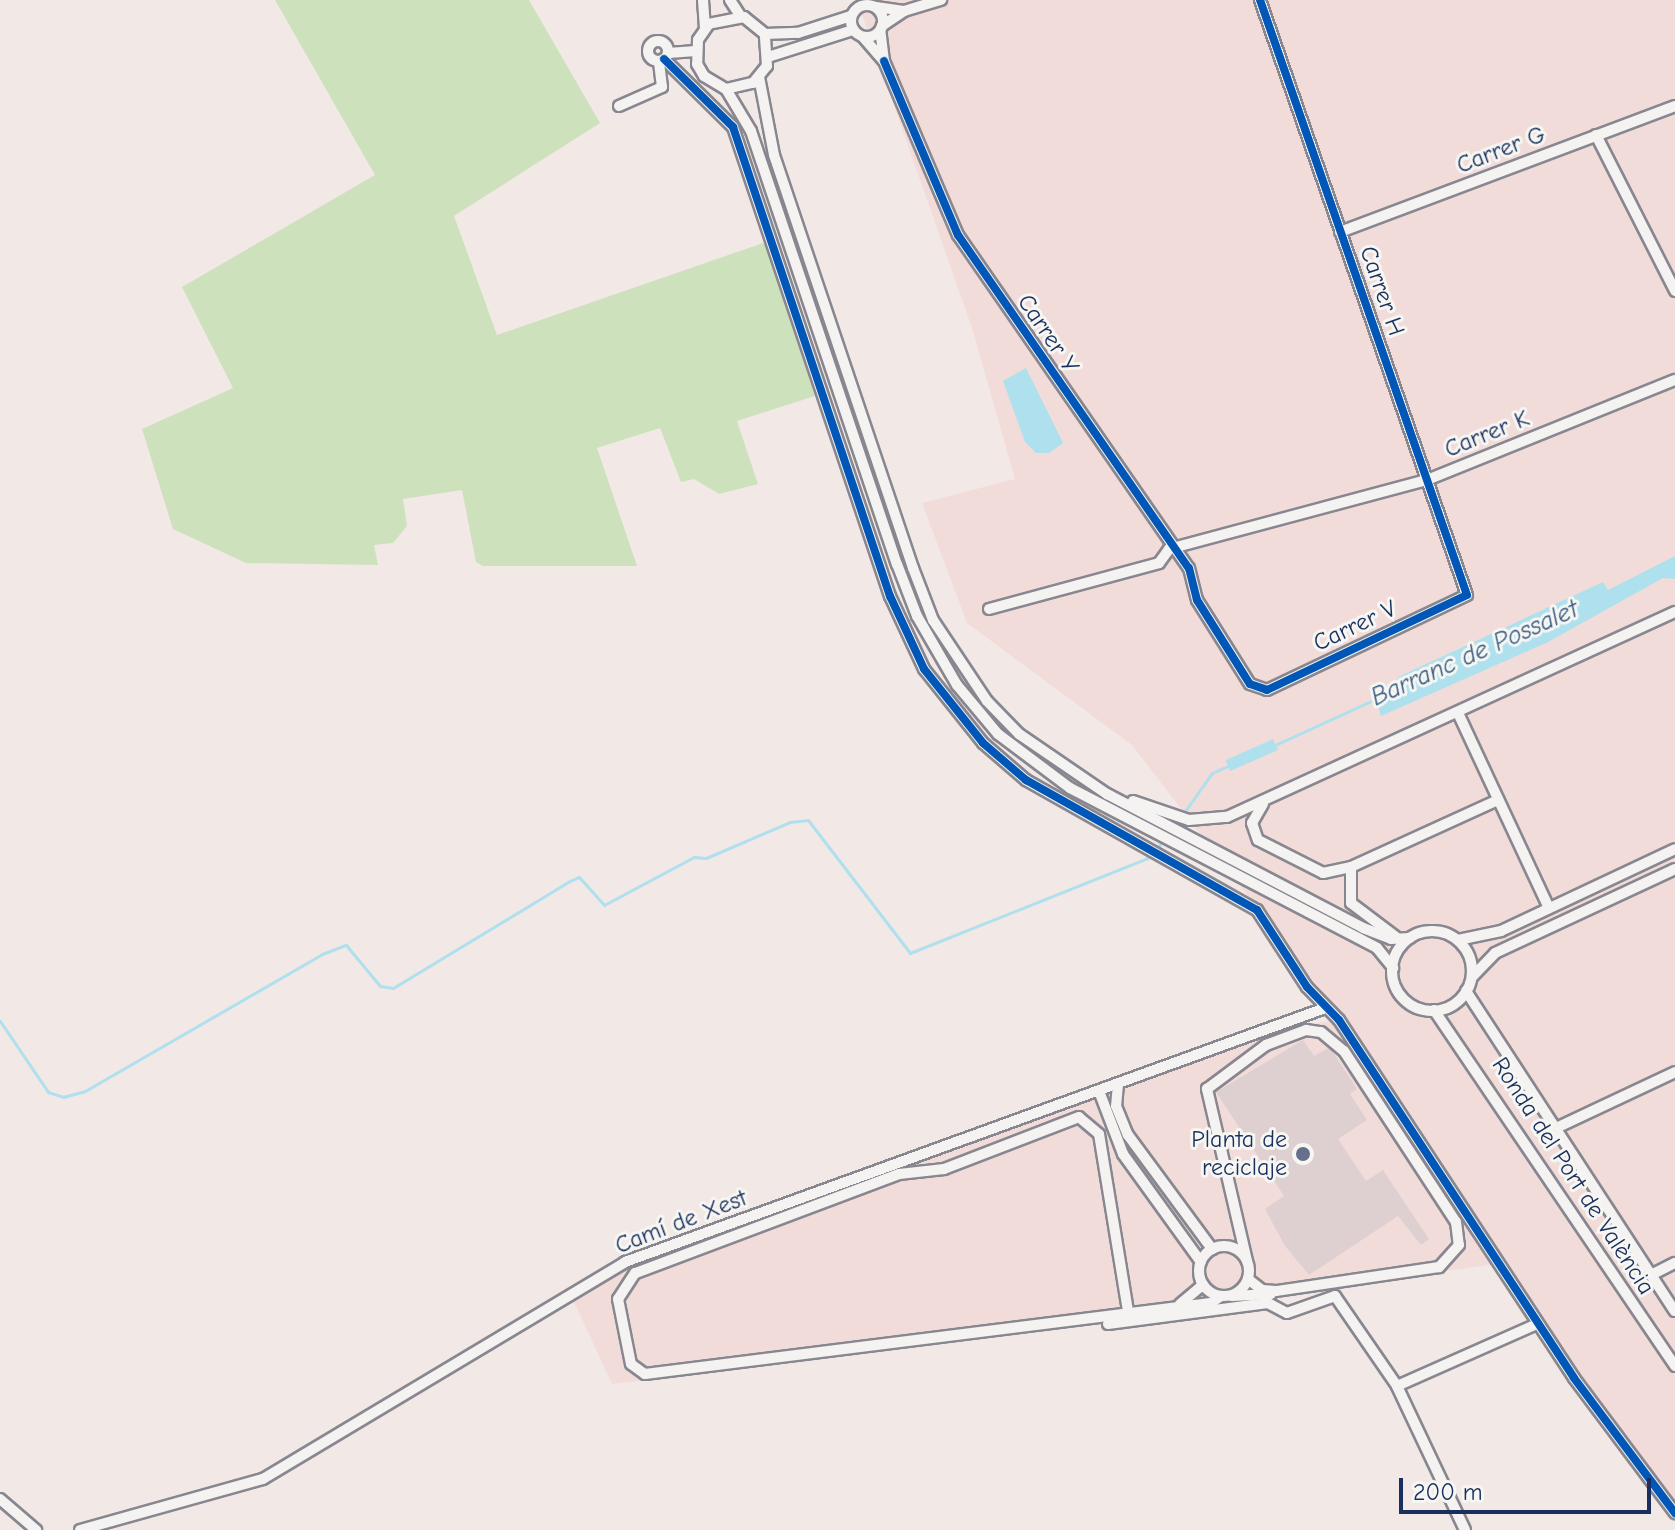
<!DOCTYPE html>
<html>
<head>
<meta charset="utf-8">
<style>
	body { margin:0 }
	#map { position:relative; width:1675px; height:1530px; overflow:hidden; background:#f2e8e6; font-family:"Comic Neue",sans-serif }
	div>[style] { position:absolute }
	.built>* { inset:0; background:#f1dcda }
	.green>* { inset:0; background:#cee1bd }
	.water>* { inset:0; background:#aee0ee; transform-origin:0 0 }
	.stream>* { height:3px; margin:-1.5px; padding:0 1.5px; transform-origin:1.5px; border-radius:1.5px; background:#aee0ee }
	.building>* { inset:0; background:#ded0d1 }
	.roads { filter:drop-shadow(2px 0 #88878f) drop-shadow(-2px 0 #88878f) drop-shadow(0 2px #88878f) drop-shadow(0 -2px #88878f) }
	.minor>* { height:10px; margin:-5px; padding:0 5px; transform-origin:5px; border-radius:5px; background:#f5f3f1 }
	.minor>.ring { margin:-5px; padding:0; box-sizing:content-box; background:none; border:10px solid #f5f3f1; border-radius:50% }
	.cycleway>* { height:8px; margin:-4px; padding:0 4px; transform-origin:4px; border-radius:4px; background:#0057b8 }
	.dots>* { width:22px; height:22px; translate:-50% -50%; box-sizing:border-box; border:4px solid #f6f6f2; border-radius:50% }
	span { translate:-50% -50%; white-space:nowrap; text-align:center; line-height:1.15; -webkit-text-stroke:6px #f6f6f2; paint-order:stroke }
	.street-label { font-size:24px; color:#1b2f5e }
	.poi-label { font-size:24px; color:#1b2f5e }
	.right { translate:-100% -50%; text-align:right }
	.water-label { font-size:26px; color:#385a83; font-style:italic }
	.scale { position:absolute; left:1399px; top:1478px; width:252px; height:36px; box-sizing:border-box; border:4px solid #1b2f5e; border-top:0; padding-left:10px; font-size:24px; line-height:28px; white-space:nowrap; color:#1b2f5e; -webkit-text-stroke:6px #f6f6f2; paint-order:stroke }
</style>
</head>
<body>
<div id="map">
	<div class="built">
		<i style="clip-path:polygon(857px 0,1675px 0,1675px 1501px,1563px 1351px,1341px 1017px,1132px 745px,967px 623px,922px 503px,1015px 479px,972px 328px)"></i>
		<i style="clip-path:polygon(1335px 1021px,1495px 1264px,910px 1348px,612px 1384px,573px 1300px,618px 1272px,1288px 1026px)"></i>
	</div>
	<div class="green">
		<i style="clip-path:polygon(275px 0,529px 0,600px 123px,454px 216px,497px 335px,766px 242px,815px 396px,737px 421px,758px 484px,719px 494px,694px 479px,681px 482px,660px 428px,597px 448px,637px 566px,483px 566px,476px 562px,462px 490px,403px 499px,407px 526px,393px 543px,374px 545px,378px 565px,246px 563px,173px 529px,142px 429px,233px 388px,182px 287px,375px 175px)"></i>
	</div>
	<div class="water">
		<i style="clip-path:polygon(1026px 368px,1063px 443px,1049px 453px,1036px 453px,1025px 442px,1003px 381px)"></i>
		<i style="clip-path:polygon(1675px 556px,1675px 579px,1663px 578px,1548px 642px,1381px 716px,1375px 696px,1394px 688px,1398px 677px,1603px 582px,1608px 590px)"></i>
		<i style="left:1273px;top:739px;width:12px;height:52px;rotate:66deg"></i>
	</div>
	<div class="stream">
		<i style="left:1275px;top:745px;width:115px;rotate:-24.6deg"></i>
		<i style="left:1183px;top:814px;width:50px;rotate:-54.7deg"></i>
		<i style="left:1212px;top:773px;width:17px;rotate:-24deg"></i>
		<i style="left:1156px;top:850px;width:37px;rotate:-54deg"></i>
		<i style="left:0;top:1021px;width:86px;rotate:55.9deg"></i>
		<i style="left:48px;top:1092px;width:16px;rotate:18deg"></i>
		<i style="left:63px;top:1097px;width:23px;rotate:-15deg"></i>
		<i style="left:85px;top:1091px;width:274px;rotate:-30deg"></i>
		<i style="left:322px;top:954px;width:26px;rotate:-21deg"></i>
		<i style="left:346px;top:945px;width:53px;rotate:50.3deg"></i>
		<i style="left:380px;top:986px;width:13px;rotate:9deg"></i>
		<i style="left:393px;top:988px;width:207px;rotate:-31.2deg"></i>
		<i style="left:570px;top:881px;width:10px;rotate:-24deg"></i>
		<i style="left:579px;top:877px;width:38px;rotate:48deg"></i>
		<i style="left:604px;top:905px;width:102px;rotate:-28.1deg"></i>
		<i style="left:694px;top:857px;width:12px;rotate:5deg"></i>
		<i style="left:706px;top:858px;width:91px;rotate:-23.2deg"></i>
		<i style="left:790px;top:822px;width:18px;rotate:-6deg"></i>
		<i style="left:808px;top:820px;width:168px;rotate:52.5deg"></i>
		<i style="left:910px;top:953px;width:261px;rotate:-21.8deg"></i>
	</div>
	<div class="building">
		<i style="clip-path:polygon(1303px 1040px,1314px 1056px,1328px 1048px,1333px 1052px,1357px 1089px,1350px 1094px,1367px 1120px,1338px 1139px,1366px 1181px,1383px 1170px,1429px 1239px,1421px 1245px,1398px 1216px,1309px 1275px,1285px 1246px,1265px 1209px,1284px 1196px,1216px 1092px)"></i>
	</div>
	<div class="roads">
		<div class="minor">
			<i style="left:703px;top:0;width:28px;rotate:86deg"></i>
			<i style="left:730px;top:0;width:20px;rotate:57deg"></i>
			<i class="ring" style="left:851px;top:5px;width:22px;height:22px"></i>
			<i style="left:876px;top:7px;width:28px;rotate:8deg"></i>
			<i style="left:904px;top:11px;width:27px;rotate:146deg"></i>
			<i style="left:904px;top:11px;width:39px;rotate:-17deg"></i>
			<i style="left:765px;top:34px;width:33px;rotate:-2deg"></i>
			<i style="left:798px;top:33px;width:56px;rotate:-17.8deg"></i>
			<i style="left:863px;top:37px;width:32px;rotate:49deg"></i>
			<i style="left:884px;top:61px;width:31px;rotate:-97deg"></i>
			<i class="ring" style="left:648px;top:41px;width:10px;height:10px"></i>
			<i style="left:668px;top:53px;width:28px;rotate:-4deg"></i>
			<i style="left:768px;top:57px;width:89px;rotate:-17.6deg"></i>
			<i style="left:664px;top:59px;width:97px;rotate:44.6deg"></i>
			<i style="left:733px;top:127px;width:495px;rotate:71.5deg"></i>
			<i style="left:890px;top:596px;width:81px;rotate:65deg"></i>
			<i style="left:924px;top:669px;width:95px;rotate:51.4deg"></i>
			<i style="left:983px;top:743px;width:57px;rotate:40.7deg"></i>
			<i style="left:1026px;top:780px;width:265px;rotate:29.4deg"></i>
			<i style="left:1257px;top:910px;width:92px;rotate:57deg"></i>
			<i style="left:1307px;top:987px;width:46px;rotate:45.9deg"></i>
			<i style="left:1339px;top:1020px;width:428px;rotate:56.7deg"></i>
			<i style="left:1574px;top:1378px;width:169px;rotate:53.2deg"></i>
			<i style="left:884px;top:61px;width:189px;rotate:67deg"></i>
			<i style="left:958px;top:235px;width:405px;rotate:55.3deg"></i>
			<i style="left:1189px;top:568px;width:33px;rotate:76deg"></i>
			<i style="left:1197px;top:600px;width:99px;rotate:57.8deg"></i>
			<i style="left:1250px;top:684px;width:18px;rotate:19deg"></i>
			<i style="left:1267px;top:690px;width:221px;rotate:-25.4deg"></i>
			<i style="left:1467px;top:595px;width:630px;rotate:-109.18deg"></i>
			<i style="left:759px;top:77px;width:79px;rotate:79.1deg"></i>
			<i style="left:774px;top:155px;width:436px;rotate:71.4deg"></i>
			<i style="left:913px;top:568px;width:56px;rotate:69deg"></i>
			<i style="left:933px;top:620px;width:97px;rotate:56.3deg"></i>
			<i style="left:987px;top:701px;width:46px;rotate:45.9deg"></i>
			<i style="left:1019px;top:734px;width:107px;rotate:34.3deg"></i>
			<i style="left:1107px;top:794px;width:289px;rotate:27.6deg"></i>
			<i style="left:1363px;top:928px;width:30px;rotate:21deg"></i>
			<i style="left:1391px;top:939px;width:19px;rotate:-3deg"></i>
			<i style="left:726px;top:89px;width:28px;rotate:-13deg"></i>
			<i style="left:753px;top:83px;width:22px;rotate:-51deg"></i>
			<i style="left:767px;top:66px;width:32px;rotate:-94deg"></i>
			<i style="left:765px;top:34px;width:27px;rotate:-141deg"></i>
			<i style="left:744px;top:17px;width:36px;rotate:169deg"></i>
			<i style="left:709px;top:24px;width:19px;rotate:125deg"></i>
			<i style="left:698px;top:40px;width:24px;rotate:92deg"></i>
			<i style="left:697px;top:64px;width:14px;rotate:60deg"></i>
			<i style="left:704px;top:76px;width:26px;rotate:31deg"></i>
			<i style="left:726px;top:89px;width:49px;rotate:59.2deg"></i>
			<i style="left:751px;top:131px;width:457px;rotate:71.4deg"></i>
			<i style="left:897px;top:564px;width:56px;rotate:69deg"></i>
			<i style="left:917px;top:616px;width:80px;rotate:59.9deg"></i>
			<i style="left:957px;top:685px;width:64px;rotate:50.1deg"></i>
			<i style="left:998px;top:734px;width:90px;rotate:36.9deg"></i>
			<i style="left:1070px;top:788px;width:346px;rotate:27.5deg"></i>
			<i style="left:1377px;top:948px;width:26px;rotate:51deg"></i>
			<i style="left:619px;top:106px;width:47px;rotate:-23.8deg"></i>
			<i style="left:662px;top:87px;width:26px;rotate:-97deg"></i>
			<i style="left:1596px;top:135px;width:175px;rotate:63.1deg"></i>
			<i style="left:1340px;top:232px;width:358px;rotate:-20.6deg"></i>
			<i style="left:1169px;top:549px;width:267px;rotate:-15deg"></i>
			<i style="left:1427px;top:480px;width:267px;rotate:-22deg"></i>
			<i style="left:989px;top:609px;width:176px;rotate:-15.1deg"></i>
			<i style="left:1159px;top:563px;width:17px;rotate:-54deg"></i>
			<i style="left:1458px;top:713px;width:215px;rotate:65deg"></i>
			<i style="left:1133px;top:801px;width:59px;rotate:18.7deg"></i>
			<i style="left:1189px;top:820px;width:38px;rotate:-5deg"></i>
			<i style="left:1227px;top:817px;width:493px;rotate:-24.6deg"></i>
			<i style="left:1263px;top:804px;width:22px;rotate:120deg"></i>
			<i style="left:1252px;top:823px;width:18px;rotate:71deg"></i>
			<i style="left:1258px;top:840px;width:73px;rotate:26.9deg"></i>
			<i style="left:1323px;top:873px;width:29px;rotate:-12deg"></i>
			<i style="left:1351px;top:867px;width:162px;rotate:-24.5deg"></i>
			<i style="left:1351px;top:867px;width:36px;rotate:90deg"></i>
			<i style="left:1351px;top:903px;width:56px;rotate:37.1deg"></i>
			<i class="ring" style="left:1392px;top:931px;width:70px;height:70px"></i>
			<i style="left:1458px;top:940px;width:44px;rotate:-11.8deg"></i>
			<i style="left:1501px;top:931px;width:192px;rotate:-25.2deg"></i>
			<i style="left:1473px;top:976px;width:32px;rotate:-46deg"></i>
			<i style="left:1495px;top:953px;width:199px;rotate:-25deg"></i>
			<i style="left:1466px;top:991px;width:382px;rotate:56.9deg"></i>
			<i style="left:1434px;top:1010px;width:430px;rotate:55.9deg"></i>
			<i style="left:1118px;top:1084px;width:22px;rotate:95deg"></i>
			<i style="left:1116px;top:1106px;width:31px;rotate:68deg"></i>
			<i style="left:1128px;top:1135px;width:142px;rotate:53.6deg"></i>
			<i style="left:1099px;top:1091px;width:67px;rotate:69.1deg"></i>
			<i style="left:1123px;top:1154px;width:133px;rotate:54.2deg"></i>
			<i style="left:1554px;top:1129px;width:134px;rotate:-25.2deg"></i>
			<i class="ring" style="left:1199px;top:1246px;width:40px;height:40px"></i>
			<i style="left:1247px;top:1261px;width:177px;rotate:-103.1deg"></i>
			<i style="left:1207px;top:1089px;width:74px;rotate:-36.7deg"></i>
			<i style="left:1266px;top:1045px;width:43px;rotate:-20.6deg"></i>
			<i style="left:1306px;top:1030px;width:15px;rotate:8deg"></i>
			<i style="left:1321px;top:1032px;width:30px;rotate:40deg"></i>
			<i style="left:1344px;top:1051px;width:204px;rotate:56.8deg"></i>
			<i style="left:1456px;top:1222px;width:23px;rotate:83deg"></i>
			<i style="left:1459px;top:1245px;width:30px;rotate:132deg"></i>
			<i style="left:1439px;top:1267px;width:165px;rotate:171.6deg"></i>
			<i style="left:1276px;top:1291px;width:14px;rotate:-176deg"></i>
			<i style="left:1262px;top:1290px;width:18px;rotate:-142deg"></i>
			<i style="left:1651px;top:1275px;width:27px;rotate:-27deg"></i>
			<i style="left:1232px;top:1296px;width:39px;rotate:-3deg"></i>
			<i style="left:1180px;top:1304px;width:30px;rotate:-40deg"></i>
			<i style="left:1128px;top:1311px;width:179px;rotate:-99.3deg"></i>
			<i style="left:1099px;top:1134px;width:26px;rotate:-140deg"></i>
			<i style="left:1079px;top:1117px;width:145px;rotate:158.9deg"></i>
			<i style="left:944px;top:1169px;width:45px;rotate:173.7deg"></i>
			<i style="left:899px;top:1174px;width:282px;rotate:159.4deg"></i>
			<i style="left:635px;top:1273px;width:31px;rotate:123deg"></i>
			<i style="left:618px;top:1299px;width:66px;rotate:78.7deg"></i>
			<i style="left:631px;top:1364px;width:17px;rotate:36deg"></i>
			<i style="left:645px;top:1374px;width:570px;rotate:-7.15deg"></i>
			<i style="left:1211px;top:1303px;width:12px;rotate:-35deg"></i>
			<i style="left:1108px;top:1324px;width:161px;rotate:-7.5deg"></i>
			<i style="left:1268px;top:1303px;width:21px;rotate:28deg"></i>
			<i style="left:1287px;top:1313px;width:51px;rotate:-19.5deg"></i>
			<i style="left:1335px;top:1296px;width:109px;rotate:55.4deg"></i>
			<i style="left:0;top:1499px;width:48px;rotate:40.7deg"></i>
			<i style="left:80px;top:1530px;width:190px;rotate:-15.6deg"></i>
			<i style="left:263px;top:1479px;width:422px;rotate:-30.9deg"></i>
			<i style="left:625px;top:1262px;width:745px;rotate:-19.94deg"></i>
			<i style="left:1465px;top:1530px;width:159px;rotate:-115.3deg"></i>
			<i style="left:1397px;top:1386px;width:153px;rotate:-23.9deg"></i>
		</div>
	</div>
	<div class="cycleway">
		<i style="left:664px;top:59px;width:97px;rotate:44.6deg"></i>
		<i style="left:733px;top:127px;width:495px;rotate:71.5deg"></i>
		<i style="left:890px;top:596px;width:81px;rotate:65deg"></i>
		<i style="left:924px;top:669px;width:95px;rotate:51.4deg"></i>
		<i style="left:983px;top:743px;width:57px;rotate:40.7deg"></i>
		<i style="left:1026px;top:780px;width:265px;rotate:29.4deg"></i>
		<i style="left:1257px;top:910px;width:92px;rotate:57deg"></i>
		<i style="left:1307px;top:987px;width:46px;rotate:45.9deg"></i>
		<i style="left:1339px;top:1020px;width:428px;rotate:56.7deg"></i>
		<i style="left:1574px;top:1378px;width:169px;rotate:53.2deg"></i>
		<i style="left:884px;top:61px;width:189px;rotate:67deg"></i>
		<i style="left:958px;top:235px;width:405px;rotate:55.3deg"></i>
		<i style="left:1189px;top:568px;width:33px;rotate:76deg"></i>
		<i style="left:1197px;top:600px;width:99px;rotate:57.8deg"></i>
		<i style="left:1250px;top:684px;width:18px;rotate:19deg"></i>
		<i style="left:1267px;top:690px;width:221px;rotate:-25.4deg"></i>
		<i style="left:1467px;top:595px;width:630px;rotate:-109.18deg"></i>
	</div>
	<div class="dots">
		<i style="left:1303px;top:1154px;background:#66708e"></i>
	</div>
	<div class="street-label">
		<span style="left:1501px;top:150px;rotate:-21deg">Carrer G</span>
		<span style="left:1382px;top:291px;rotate:71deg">Carrer H</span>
		<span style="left:1048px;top:334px;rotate:56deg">Carrer Y</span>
		<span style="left:1487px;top:434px;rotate:-22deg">Carrer K</span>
		<span style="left:1355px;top:626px;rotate:-25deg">Carrer V</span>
		<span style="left:1573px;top:1176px;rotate:57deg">Ronda del Port de València</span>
		<span style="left:681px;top:1222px;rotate:-21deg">Camí de Xest</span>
	</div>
	<div class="poi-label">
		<span class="right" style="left:1287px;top:1154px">Planta de<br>reciclaje</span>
	</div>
	<div class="water-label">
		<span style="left:1475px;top:654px;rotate:-24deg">Barranc de Possalet</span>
	</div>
	<div class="scale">200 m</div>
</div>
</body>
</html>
